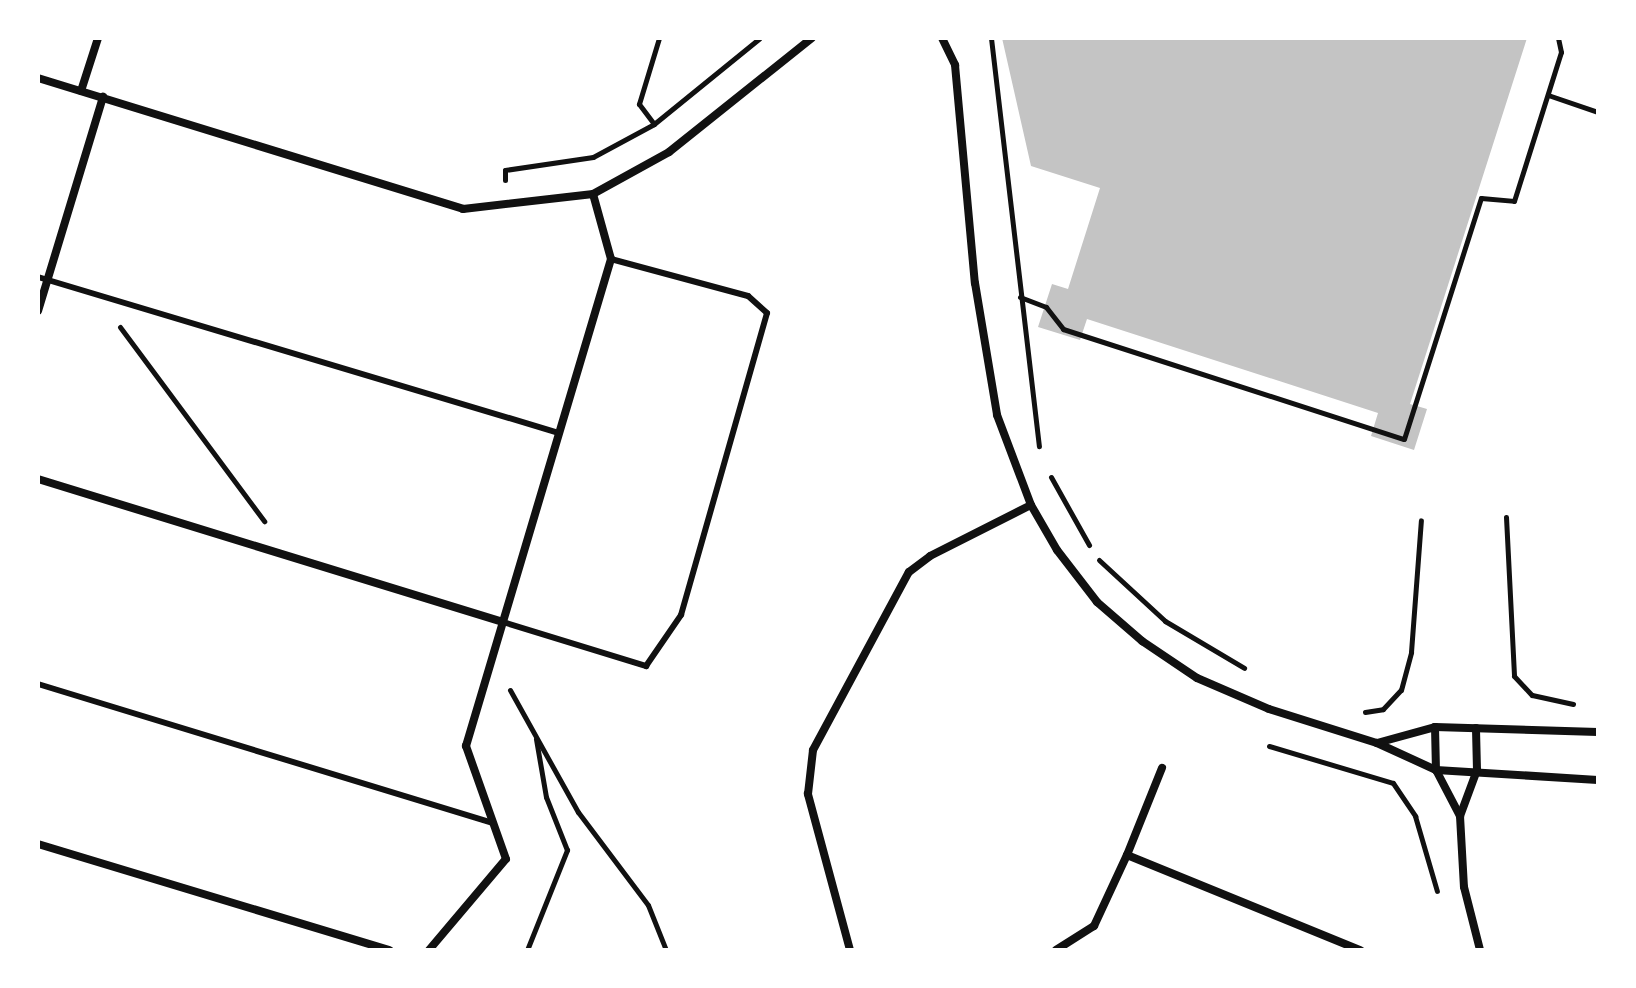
<!DOCTYPE html>
<html>
<head>
<meta charset="utf-8">
<style>
	body { margin:0 }
	#map { position:relative; width:1636px; height:988px; overflow:hidden; background:#fff; font-family:"Times New Roman",serif }
	div>[style] { position:absolute }
	.building>* { inset:0; background:#c4c4c4 }
	.path>* { height:5px; margin:-2.5px; padding:0 2.5px; transform-origin:2.5px; border-radius:2.5px; background:#111 }
	.service>* { height:6px; margin:-3px; padding:0 3px; transform-origin:3px; border-radius:3px; background:#111 }
	.minor>* { height:8px; margin:-4px; padding:0 4px; transform-origin:4px; border-radius:4px; background:#111 }
	span { translate:-50% -50%; white-space:nowrap; text-align:center; line-height:1.15; -webkit-text-stroke:6px #fff; paint-order:stroke }
	.frame { position:absolute; inset:0; border:40px solid #fff; pointer-events:none }
</style>
</head>
<body>
<div id="map">
	<div class="building">
		<i style="clip-path:polygon(1002px 38px,1527px 38px,1410px 404px,1427px 409px,1414px 450px,1371px 436px,1378px 413px,1087px 319px,1080px 340px,1038px 327px,1052px 284px,1068px 289px,1100px 188px,1031px 166px)"></i>
	</div>
	<div class="path">
		<i style="left:659px;top:38px;width:69px;rotate:106.9deg"></i>
		<i style="left:639px;top:104px;width:25px;rotate:53deg"></i>
		<i style="left:654px;top:124px;width:136px;rotate:-39.1deg"></i>
		<i style="left:991px;top:38px;width:411px;rotate:83.3deg"></i>
		<i style="left:1548px;top:95px;width:53px;rotate:18.8deg"></i>
		<i style="left:505px;top:180px;width:10px;rotate:-90deg"></i>
		<i style="left:505px;top:170px;width:89px;rotate:-8.4deg"></i>
		<i style="left:593px;top:157px;width:69px;rotate:-28.4deg"></i>
		<i style="left:1020px;top:297px;width:28px;rotate:21deg"></i>
		<i style="left:1046px;top:307px;width:28px;rotate:52deg"></i>
		<i style="left:1063px;top:329px;width:358px;rotate:17.9deg"></i>
		<i style="left:1404px;top:439px;width:253px;rotate:-72.3deg"></i>
		<i style="left:1481px;top:198px;width:33px;rotate:5deg"></i>
		<i style="left:1514px;top:201px;width:156px;rotate:-72.5deg"></i>
		<i style="left:1561px;top:52px;width:14px;rotate:-102deg"></i>
		<i style="left:120px;top:327px;width:242px;rotate:53.4deg"></i>
		<i style="left:1051px;top:477px;width:78px;rotate:60.8deg"></i>
		<i style="left:1506px;top:517px;width:159px;rotate:87.1deg"></i>
		<i style="left:1514px;top:676px;width:26px;rotate:47deg"></i>
		<i style="left:1532px;top:695px;width:42px;rotate:12.4deg"></i>
		<i style="left:1099px;top:560px;width:90px;rotate:42.7deg"></i>
		<i style="left:1165px;top:621px;width:92px;rotate:30.7deg"></i>
		<i style="left:510px;top:690px;width:140px;rotate:60.9deg"></i>
		<i style="left:578px;top:812px;width:116px;rotate:53deg"></i>
		<i style="left:648px;top:905px;width:48px;rotate:68.2deg"></i>
		<i style="left:1365px;top:712px;width:18px;rotate:-9deg"></i>
		<i style="left:1383px;top:709px;width:26px;rotate:-47deg"></i>
		<i style="left:1401px;top:690px;width:39px;rotate:-75deg"></i>
		<i style="left:1411px;top:652px;width:132px;rotate:-85.7deg"></i>
		<i style="left:1269px;top:746px;width:129px;rotate:16.6deg"></i>
		<i style="left:1393px;top:783px;width:40px;rotate:56deg"></i>
		<i style="left:1415px;top:816px;width:78px;rotate:73.7deg"></i>
		<i style="left:527px;top:950px;width:108px;rotate:-68.2deg"></i>
		<i style="left:567px;top:850px;width:57px;rotate:-111.6deg"></i>
		<i style="left:546px;top:797px;width:59px;rotate:-99.8deg"></i>
	</div>
	<div class="service">
		<i style="left:38px;top:277px;width:544px;rotate:16.67deg"></i>
		<i style="left:503px;top:622px;width:150px;rotate:17.1deg"></i>
		<i style="left:646px;top:666px;width:62px;rotate:-55.5deg"></i>
		<i style="left:681px;top:615px;width:314px;rotate:-74.1deg"></i>
		<i style="left:767px;top:313px;width:25px;rotate:-138deg"></i>
		<i style="left:748px;top:296px;width:142px;rotate:-164.9deg"></i>
		<i style="left:38px;top:684px;width:476px;rotate:17deg"></i>
	</div>
	<div class="minor">
		<i style="left:942px;top:38px;width:30px;rotate:64deg"></i>
		<i style="left:955px;top:65px;width:219px;rotate:84.8deg"></i>
		<i style="left:975px;top:283px;width:134px;rotate:80.5deg"></i>
		<i style="left:997px;top:415px;width:96px;rotate:69.3deg"></i>
		<i style="left:1031px;top:505px;width:52px;rotate:60deg"></i>
		<i style="left:1057px;top:550px;width:66px;rotate:52.4deg"></i>
		<i style="left:1097px;top:602px;width:60px;rotate:40.9deg"></i>
		<i style="left:1142px;top:641px;width:66px;rotate:33.9deg"></i>
		<i style="left:1197px;top:678px;width:78px;rotate:23.3deg"></i>
		<i style="left:1269px;top:709px;width:113px;rotate:17.5deg"></i>
		<i style="left:1377px;top:743px;width:65px;rotate:24.6deg"></i>
		<i style="left:1436px;top:770px;width:162px;rotate:3.5deg"></i>
		<i style="left:38px;top:78px;width:445px;rotate:17.1deg"></i>
		<i style="left:463px;top:209px;width:131px;rotate:-6.6deg"></i>
		<i style="left:593px;top:194px;width:87px;rotate:-28.9deg"></i>
		<i style="left:669px;top:152px;width:183px;rotate:-38.6deg"></i>
		<i style="left:81px;top:91px;width:56px;rotate:-72.2deg"></i>
		<i style="left:38px;top:311px;width:224px;rotate:-73.1deg"></i>
		<i style="left:38px;top:479px;width:486px;rotate:17.1deg"></i>
		<i style="left:1435px;top:727px;width:43px;rotate:88.7deg"></i>
		<i style="left:1436px;top:770px;width:52px;rotate:62.4deg"></i>
		<i style="left:1460px;top:816px;width:71px;rotate:86.8deg"></i>
		<i style="left:1464px;top:887px;width:65px;rotate:75.7deg"></i>
		<i style="left:1377px;top:743px;width:60px;rotate:-15.4deg"></i>
		<i style="left:1435px;top:727px;width:163px;rotate:1.8deg"></i>
		<i style="left:1460px;top:816px;width:49px;rotate:-69.7deg"></i>
		<i style="left:1477px;top:770px;width:42px;rotate:-91.4deg"></i>
		<i style="left:38px;top:844px;width:367px;rotate:16.8deg"></i>
		<i style="left:1127px;top:855px;width:94px;rotate:-68.1deg"></i>
		<i style="left:429px;top:950px;width:119px;rotate:-49.8deg"></i>
		<i style="left:506px;top:859px;width:120px;rotate:-109.5deg"></i>
		<i style="left:466px;top:746px;width:508px;rotate:-73.42deg"></i>
		<i style="left:611px;top:259px;width:67px;rotate:-105.5deg"></i>
		<i style="left:850px;top:950px;width:162px;rotate:-105.1deg"></i>
		<i style="left:808px;top:794px;width:44px;rotate:-83.5deg"></i>
		<i style="left:813px;top:750px;width:202px;rotate:-61.7deg"></i>
		<i style="left:909px;top:572px;width:26px;rotate:-37deg"></i>
		<i style="left:930px;top:556px;width:113px;rotate:-26.8deg"></i>
		<i style="left:1056px;top:950px;width:45px;rotate:-32.3deg"></i>
		<i style="left:1094px;top:926px;width:78px;rotate:-65.1deg"></i>
		<i style="left:1127px;top:855px;width:252px;rotate:22.2deg"></i>
	</div>
	<div class="frame"></div>
</div>
</body>
</html>
